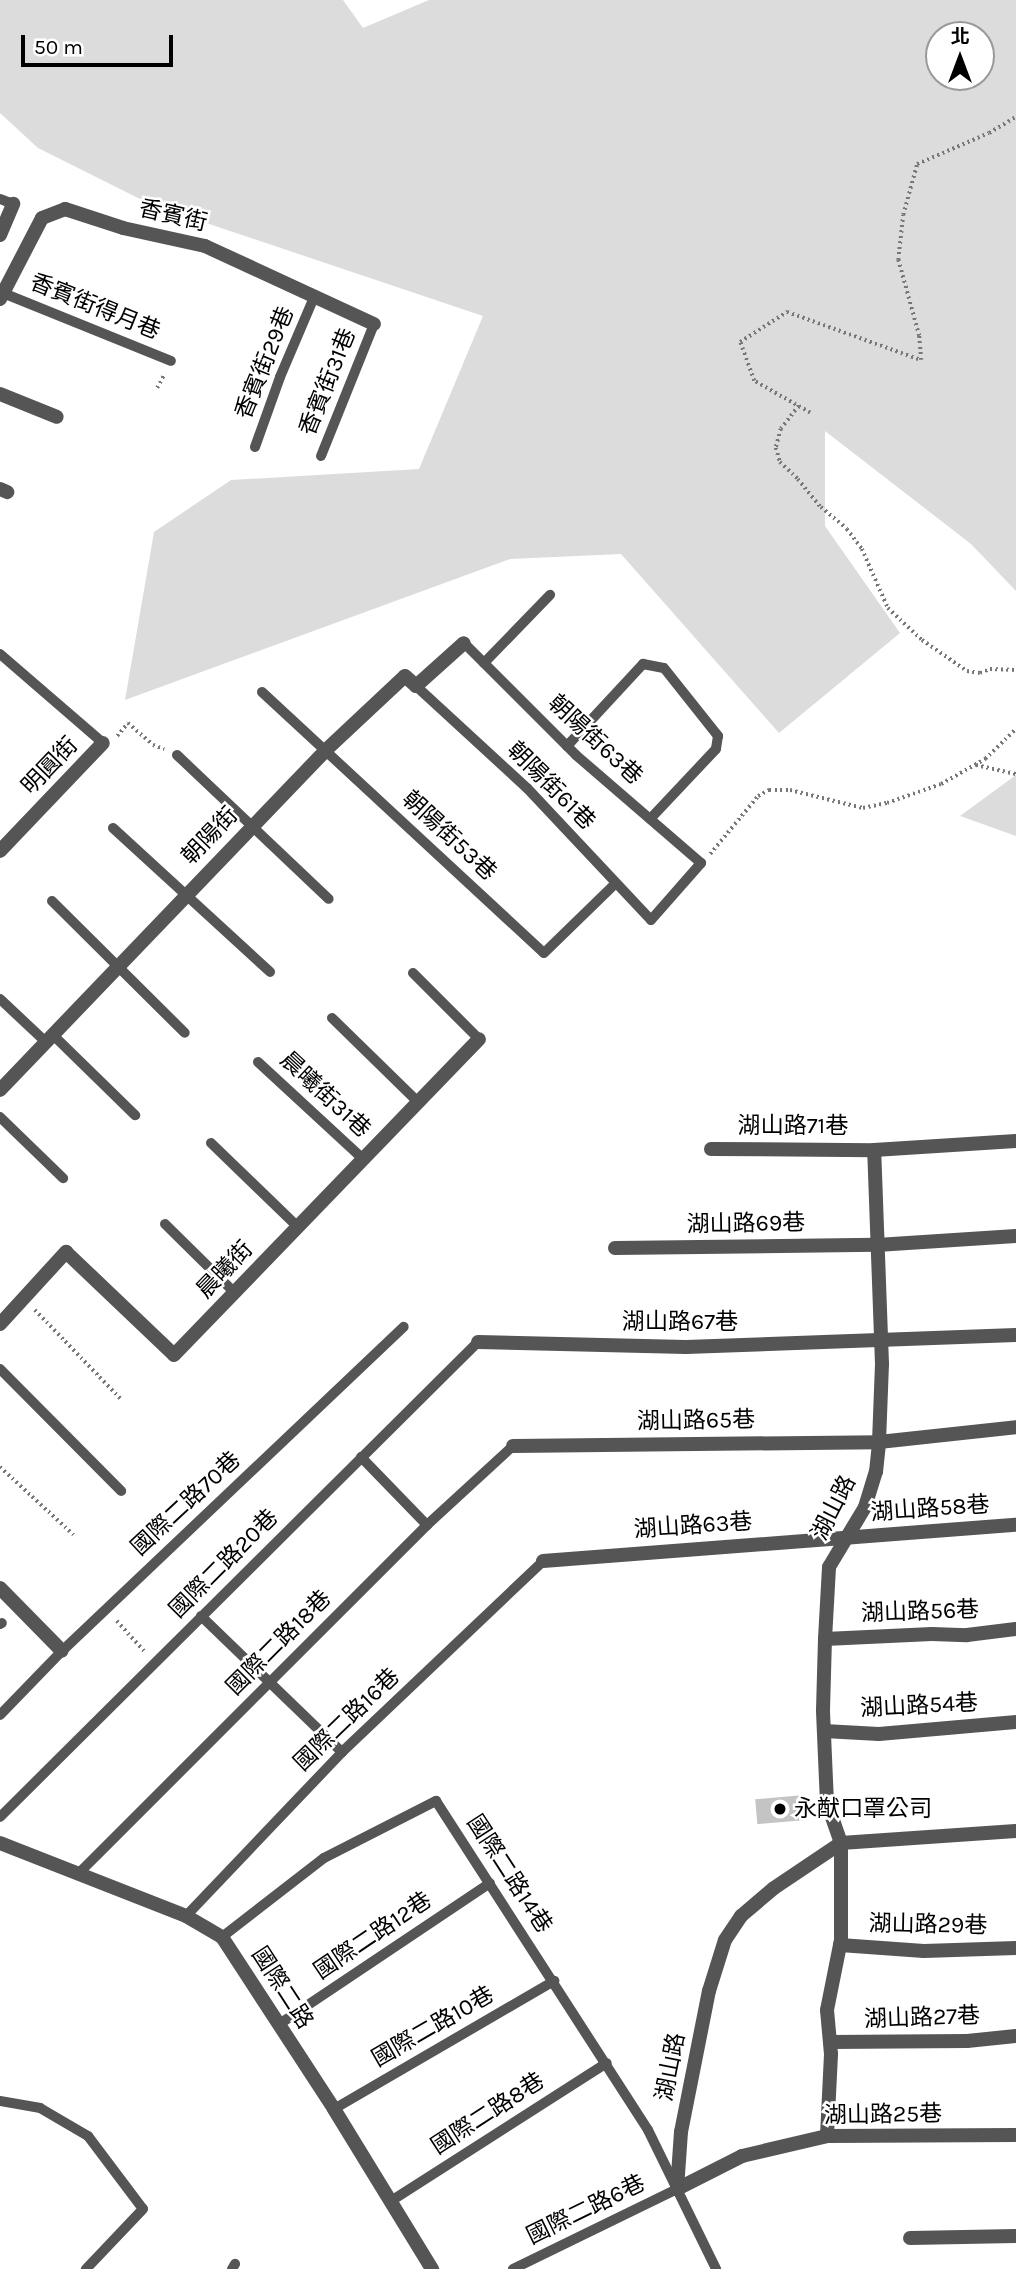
<!DOCTYPE html>
<html>
<head>
<meta charset="utf-8">
<style>
	body { margin:0 }
	#map { position:relative; width:1016px; height:2269px; overflow:hidden; background:#fff; font-family:Karla,"Noto Sans TC",sans-serif }
	div>[style] { position:absolute }
	.green>* { inset:0; background:#dcdcdc }
	.building>* { inset:0; background:#c4c4c4; transform-origin:0 0 }
	.path>* { height:3.5px; margin-top:-1.75px; transform-origin:0; background:repeating-linear-gradient(90deg,#777 0 2px,transparent 0 5.5px) }
	.service>* { height:10px; margin:-5px; padding:0 5px; transform-origin:5px; border-radius:5px; background:#555 }
	.minor>* { height:14px; margin:-7px; padding:0 7px; transform-origin:7px; border-radius:7px; background:#555 }
	.dots>* { width:19px; height:19px; translate:-50% -50%; box-sizing:border-box; border:4px solid #fff; border-radius:50% }
	span { translate:-50% -50%; white-space:nowrap; text-align:center; line-height:1.15; -webkit-text-stroke:5px #fff; paint-order:stroke }
	.street-label { font-size:23px; color:#000 }
	.poi-label { font-size:23px; color:#000 }
	.left { translate:0 -50%; text-align:left }
	.north { position:absolute; left:925px; top:21px; width:70px; height:70px; box-sizing:border-box; background:#fff; border:2px solid #999; border-radius:50%; rotate:0deg; font-size:19px; font-weight:700; line-height:28px; text-align:center; color:#000 }
	.north::after { content:''; display:block; margin:auto; width:24px; height:32px; background:#000; clip-path:polygon(50% 0,100% 100%,50% 72%,0 100%) }
	.scale { position:absolute; left:21px; top:35px; width:152px; height:32px; box-sizing:border-box; border:4px solid #000; border-top:0; padding-left:9px; font-size:21px; line-height:24px; white-space:nowrap; color:#000; -webkit-text-stroke:5px #fff; paint-order:stroke }
</style>
</head>
<body>
<div id="map">
	<div class="green">
		<i style="clip-path:polygon(evenodd,0 0,343px 0,363px 28px,429px 0,1016px 0,1016px 591px,971px 544px,825px 431px,825px 526px,900px 633px,779px 733px,621px 554px,510px 559px,125px 700px,154px 532px,231px 480px,419px 469px,483px 316px,150px 204px,38px 148px,0 113px,0 0,981px 35px,981px 77px,939px 77px,939px 35px,981px 35px)"></i>
		<i style="clip-path:polygon(1016px 775px,1016px 836px,960px 816px)"></i>
	</div>
	<div class="building">
		<i style="left:804px;top:1795px;width:25px;height:49px;rotate:85deg"></i>
	</div>
	<div class="path">
		<i style="left:157px;top:388px;width:15px;rotate:-62deg"></i>
		<i style="left:799px;top:406px;width:29px;rotate:128deg"></i>
		<i style="left:781px;top:429px;width:20px;rotate:105deg"></i>
		<i style="left:776px;top:448px;width:15px;rotate:74deg"></i>
		<i style="left:780px;top:462px;width:25px;rotate:43deg"></i>
		<i style="left:798px;top:479px;width:36px;rotate:51deg"></i>
		<i style="left:821px;top:507px;width:34px;rotate:40deg"></i>
		<i style="left:847px;top:529px;width:25px;rotate:53deg"></i>
		<i style="left:862px;top:549px;width:64px;rotate:66.2deg"></i>
		<i style="left:888px;top:608px;width:47px;rotate:43.3deg"></i>
		<i style="left:922px;top:640px;width:55px;rotate:34.6deg"></i>
		<i style="left:967px;top:671px;width:13px;rotate:9deg"></i>
		<i style="left:980px;top:673px;width:11px;rotate:-22deg"></i>
		<i style="left:990px;top:669px;width:26px;rotate:2deg"></i>
		<i style="left:810px;top:413px;width:64px;rotate:-150.3deg"></i>
		<i style="left:754px;top:381px;width:41px;rotate:-109.7deg"></i>
		<i style="left:740px;top:342px;width:56px;rotate:-32.6deg"></i>
		<i style="left:787px;top:312px;width:142px;rotate:19.7deg"></i>
		<i style="left:921px;top:360px;width:24px;rotate:-95deg"></i>
		<i style="left:919px;top:336px;width:79px;rotate:-105.4deg"></i>
		<i style="left:898px;top:260px;width:45px;rotate:-83.7deg"></i>
		<i style="left:903px;top:215px;width:53px;rotate:-74.6deg"></i>
		<i style="left:917px;top:164px;width:78px;rotate:-23.3deg"></i>
		<i style="left:989px;top:133px;width:31px;rotate:-31deg"></i>
		<i style="left:117px;top:736px;width:17px;rotate:-50deg"></i>
		<i style="left:128px;top:723px;width:33px;rotate:41deg"></i>
		<i style="left:153px;top:745px;width:12px;rotate:20deg"></i>
		<i style="left:976px;top:765px;width:41px;rotate:12.7deg"></i>
		<i style="left:710px;top:854px;width:75px;rotate:-50.4deg"></i>
		<i style="left:758px;top:796px;width:13px;rotate:-29deg"></i>
		<i style="left:769px;top:790px;width:21px"></i>
		<i style="left:790px;top:790px;width:75px;rotate:13.9deg"></i>
		<i style="left:863px;top:808px;width:25px;rotate:-12deg"></i>
		<i style="left:887px;top:803px;width:57px;rotate:-19.4deg"></i>
		<i style="left:941px;top:784px;width:51px;rotate:-29.6deg"></i>
		<i style="left:985px;top:759px;width:43px;rotate:-44.1deg"></i>
		<i style="left:35px;top:1310px;width:124px;rotate:46deg"></i>
		<i style="left:0;top:1467px;width:100px;rotate:42.6deg"></i>
		<i style="left:117px;top:1621px;width:42px;rotate:47.9deg"></i>
	</div>
	<div class="service">
		<i style="left:0;top:199px;width:14px;rotate:21deg"></i>
		<i style="left:3px;top:293px;width:181px;rotate:22deg"></i>
		<i style="left:255px;top:447px;width:74px;rotate:-70.3deg"></i>
		<i style="left:280px;top:377px;width:89px;rotate:-66.9deg"></i>
		<i style="left:321px;top:456px;width:142px;rotate:-68.1deg"></i>
		<i style="left:0;top:654px;width:136px;rotate:40.8deg"></i>
		<i style="left:484px;top:663px;width:95px;rotate:-45.9deg"></i>
		<i style="left:416px;top:686px;width:151px;rotate:42.6deg"></i>
		<i style="left:527px;top:788px;width:181px;rotate:46.8deg"></i>
		<i style="left:651px;top:920px;width:76px;rotate:-48.7deg"></i>
		<i style="left:701px;top:863px;width:165px;rotate:-139.2deg"></i>
		<i style="left:576px;top:755px;width:158px;rotate:-135deg"></i>
		<i style="left:262px;top:692px;width:384px;rotate:42.8deg"></i>
		<i style="left:544px;top:953px;width:100px;rotate:-44.2deg"></i>
		<i style="left:567px;top:746px;width:112px;rotate:-47.2deg"></i>
		<i style="left:643px;top:664px;width:21px;rotate:11deg"></i>
		<i style="left:664px;top:668px;width:87px;rotate:51.5deg"></i>
		<i style="left:718px;top:736px;width:13px;rotate:99deg"></i>
		<i style="left:716px;top:749px;width:96px;rotate:133.3deg"></i>
		<i style="left:177px;top:755px;width:209px;rotate:43.5deg"></i>
		<i style="left:113px;top:828px;width:213px;rotate:42.5deg"></i>
		<i style="left:52px;top:901px;width:187px;rotate:44.8deg"></i>
		<i style="left:413px;top:973px;width:93px;rotate:45deg"></i>
		<i style="left:0;top:999px;width:63px;rotate:43.1deg"></i>
		<i style="left:332px;top:1018px;width:120px;rotate:44.3deg"></i>
		<i style="left:53px;top:1035px;width:115px;rotate:44.3deg"></i>
		<i style="left:258px;top:1062px;width:143px;rotate:42.7deg"></i>
		<i style="left:0;top:1117px;width:88px;rotate:44.1deg"></i>
		<i style="left:211px;top:1143px;width:121px;rotate:44deg"></i>
		<i style="left:165px;top:1224px;width:98px;rotate:44.6deg"></i>
		<i style="left:0;top:1369px;width:172px;rotate:45.2deg"></i>
		<i style="left:361px;top:1457px;width:95px;rotate:45.9deg"></i>
		<i style="left:201px;top:1616px;width:196px;rotate:44deg"></i>
		<i style="left:0;top:1624px;width:2px;rotate:-27deg"></i>
		<i style="left:0;top:1715px;width:89px;rotate:-45.9deg"></i>
		<i style="left:62px;top:1651px;width:471px;rotate:-43.5deg"></i>
		<i style="left:0;top:1817px;width:674px;rotate:-44.82deg"></i>
		<i style="left:79px;top:1873px;width:492px;rotate:-45deg"></i>
		<i style="left:427px;top:1525px;width:117px;rotate:-42.6deg"></i>
		<i style="left:186px;top:1916px;width:226px;rotate:-46.4deg"></i>
		<i style="left:342px;top:1752px;width:277px;rotate:-43.5deg"></i>
		<i style="left:222px;top:1937px;width:129px;rotate:-37.8deg"></i>
		<i style="left:324px;top:1858px;width:126px;rotate:-27deg"></i>
		<i style="left:436px;top:1801px;width:391px;rotate:57.2deg"></i>
		<i style="left:648px;top:2130px;width:155px;rotate:63.9deg"></i>
		<i style="left:278px;top:2025px;width:255px;rotate:-33.8deg"></i>
		<i style="left:0;top:2101px;width:41px;rotate:9.9deg"></i>
		<i style="left:40px;top:2108px;width:56px;rotate:30.3deg"></i>
		<i style="left:88px;top:2136px;width:91px;rotate:53deg"></i>
		<i style="left:143px;top:2209px;width:83px;rotate:133.5deg"></i>
		<i style="left:334px;top:2109px;width:255px;rotate:-30.2deg"></i>
		<i style="left:391px;top:2201px;width:256px;rotate:-32.6deg"></i>
		<i style="left:232px;top:2269px;width:6px;rotate:-59deg"></i>
		<i style="left:513px;top:2269px;width:182px;rotate:-26deg"></i>
	</div>
	<div class="minor">
		<i style="left:0;top:235px;width:34px;rotate:-67deg"></i>
		<i style="left:0;top:299px;width:91px;rotate:-62.6deg"></i>
		<i style="left:42px;top:218px;width:25px;rotate:-21deg"></i>
		<i style="left:65px;top:209px;width:61px;rotate:18.1deg"></i>
		<i style="left:123px;top:228px;width:84px;rotate:12.4deg"></i>
		<i style="left:205px;top:246px;width:186px;rotate:24.8deg"></i>
		<i style="left:0;top:394px;width:61px;rotate:22deg"></i>
		<i style="left:0;top:489px;width:8px;rotate:23deg"></i>
		<i style="left:0;top:851px;width:149px;rotate:-46.4deg"></i>
		<i style="left:0;top:1090px;width:471px;rotate:-46.2deg"></i>
		<i style="left:326px;top:750px;width:108px;rotate:-43.1deg"></i>
		<i style="left:405px;top:676px;width:15px;rotate:42deg"></i>
		<i style="left:416px;top:686px;width:64px;rotate:-41.9deg"></i>
		<i style="left:711px;top:1149px;width:163px;rotate:0.4deg"></i>
		<i style="left:874px;top:1150px;width:142px;rotate:-3.6deg"></i>
		<i style="left:615px;top:1248px;width:262px;rotate:-0.7deg"></i>
		<i style="left:877px;top:1245px;width:139px;rotate:-3.7deg"></i>
		<i style="left:0;top:1324px;width:98px;rotate:-47.5deg"></i>
		<i style="left:66px;top:1252px;width:149px;rotate:43.6deg"></i>
		<i style="left:174px;top:1355px;width:439px;rotate:-46deg"></i>
		<i style="left:478px;top:1342px;width:208px;rotate:1.4deg"></i>
		<i style="left:686px;top:1347px;width:330px;rotate:-2.1deg"></i>
		<i style="left:513px;top:1446px;width:366px;rotate:-0.6deg"></i>
		<i style="left:879px;top:1442px;width:138px;rotate:-6.2deg"></i>
		<i style="left:543px;top:1561px;width:474px;rotate:-4.4deg"></i>
		<i style="left:0;top:1588px;width:88px;rotate:45.5deg"></i>
		<i style="left:825px;top:1639px;width:107px;rotate:-2.7deg"></i>
		<i style="left:932px;top:1634px;width:35px;rotate:2deg"></i>
		<i style="left:967px;top:1635px;width:49px;rotate:-7deg"></i>
		<i style="left:824px;top:1731px;width:55px;rotate:3.1deg"></i>
		<i style="left:879px;top:1734px;width:138px;rotate:-5deg"></i>
		<i style="left:0;top:1843px;width:200px;rotate:21.4deg"></i>
		<i style="left:186px;top:1916px;width:42px;rotate:30.3deg"></i>
		<i style="left:222px;top:1937px;width:205px;rotate:56.9deg"></i>
		<i style="left:334px;top:2109px;width:188px;rotate:58.5deg"></i>
		<i style="left:840px;top:1945px;width:84px;rotate:4.1deg"></i>
		<i style="left:924px;top:1951px;width:92px;rotate:-1.9deg"></i>
		<i style="left:830px;top:2042px;width:137px;rotate:-0.4deg"></i>
		<i style="left:967px;top:2041px;width:49px;rotate:-5.8deg"></i>
		<i style="left:827px;top:2136px;width:82px;rotate:-87.2deg"></i>
		<i style="left:831px;top:2054px;width:44px;rotate:-95.2deg"></i>
		<i style="left:827px;top:2010px;width:71px;rotate:-78.7deg"></i>
		<i style="left:841px;top:1940px;width:97px;rotate:-90deg"></i>
		<i style="left:841px;top:1843px;width:42px;rotate:-109.3deg"></i>
		<i style="left:827px;top:1803px;width:93px;rotate:-92.5deg"></i>
		<i style="left:823px;top:1710px;width:71px;rotate:-88.4deg"></i>
		<i style="left:825px;top:1639px;width:72px;rotate:-86.8deg"></i>
		<i style="left:829px;top:1567px;width:70px;rotate:-59deg"></i>
		<i style="left:865px;top:1507px;width:37px;rotate:-73deg"></i>
		<i style="left:876px;top:1472px;width:30px;rotate:-84deg"></i>
		<i style="left:879px;top:1442px;width:78px;rotate:-87.8deg"></i>
		<i style="left:882px;top:1364px;width:214px;rotate:-92.1deg"></i>
		<i style="left:677px;top:2189px;width:57px;rotate:-86deg"></i>
		<i style="left:681px;top:2132px;width:144px;rotate:-78.8deg"></i>
		<i style="left:709px;top:1991px;width:53px;rotate:-72.6deg"></i>
		<i style="left:725px;top:1940px;width:29px;rotate:-56deg"></i>
		<i style="left:741px;top:1916px;width:43px;rotate:-40.3deg"></i>
		<i style="left:774px;top:1888px;width:81px;rotate:-33.9deg"></i>
		<i style="left:841px;top:1843px;width:175px;rotate:-3.9deg"></i>
		<i style="left:677px;top:2189px;width:73px;rotate:-26.9deg"></i>
		<i style="left:742px;top:2156px;width:87px;rotate:-13.2deg"></i>
		<i style="left:827px;top:2136px;width:189px;rotate:-0.3deg"></i>
		<i style="left:910px;top:2238px;width:106px;rotate:-1.1deg"></i>
	</div>
	<div class="dots">
		<i style="left:780px;top:1809px;background:#000"></i>
	</div>
	<div class="street-label">
		<span style="left:173px;top:216px;rotate:13deg">香賓街</span>
		<span style="left:95px;top:307px;rotate:22deg">香賓街得月巷</span>
		<span style="left:265px;top:363px;rotate:-68deg">香賓街29巷</span>
		<span style="left:328px;top:382px;rotate:-68deg">香賓街31巷</span>
		<span style="left:595px;top:740px;rotate:43deg">朝陽街63巷</span>
		<span style="left:50px;top:766px;rotate:-46deg">明圓街</span>
		<span style="left:551px;top:786px;rotate:45deg">朝陽街61巷</span>
		<span style="left:210px;top:836px;rotate:-46deg">朝陽街</span>
		<span style="left:449px;top:836px;rotate:43deg">朝陽街53巷</span>
		<span style="left:325px;top:1095px;rotate:43deg">晨曦街31巷</span>
		<span style="left:793px;top:1126px">湖山路71巷</span>
		<span style="left:746px;top:1224px;rotate:-1deg">湖山路69巷</span>
		<span style="left:225px;top:1270px;rotate:-46deg">晨曦街</span>
		<span style="left:680px;top:1322px">湖山路67巷</span>
		<span style="left:696px;top:1421px;rotate:-1deg">湖山路65巷</span>
		<span style="left:186px;top:1504px;rotate:-43deg">國際二路70巷</span>
		<span style="left:834px;top:1508px;rotate:-63deg">湖山路</span>
		<span style="left:930px;top:1509px;rotate:-4deg">湖山路58巷</span>
		<span style="left:693px;top:1526px;rotate:-4deg">湖山路63巷</span>
		<span style="left:224px;top:1564px;rotate:-45deg">國際二路20巷</span>
		<span style="left:920px;top:1612px;rotate:-2deg">湖山路56巷</span>
		<span style="left:279px;top:1643px;rotate:-45deg">國際二路18巷</span>
		<span style="left:919px;top:1706px;rotate:-3deg">湖山路54巷</span>
		<span style="left:347px;top:1720px;rotate:-44deg">國際二路16巷</span>
		<span style="left:509px;top:1874px;rotate:57deg">國際二路14巷</span>
		<span style="left:928px;top:1925px;rotate:1deg">湖山路29巷</span>
		<span style="left:373px;top:1936px;rotate:-34deg">國際二路12巷</span>
		<span style="left:282px;top:1988px;rotate:57deg">國際二路</span>
		<span style="left:922px;top:2018px;rotate:-2deg">湖山路27巷</span>
		<span style="left:433px;top:2027px;rotate:-30deg">國際二路10巷</span>
		<span style="left:671px;top:2067px;rotate:-79deg">湖山路</span>
		<span style="left:488px;top:2114px;rotate:-33deg">國際二路8巷</span>
		<span style="left:883px;top:2115px;rotate:-1deg">湖山路25巷</span>
		<span style="left:586px;top:2210px;rotate:-26deg">國際二路6巷</span>
	</div>
	<div class="poi-label">
		<span class="left" style="left:794px;top:1809px">永猷口罩公司</span>
	</div>
	<div class="north">北</div>
	<div class="scale">50 m</div>
</div>
</body>
</html>
